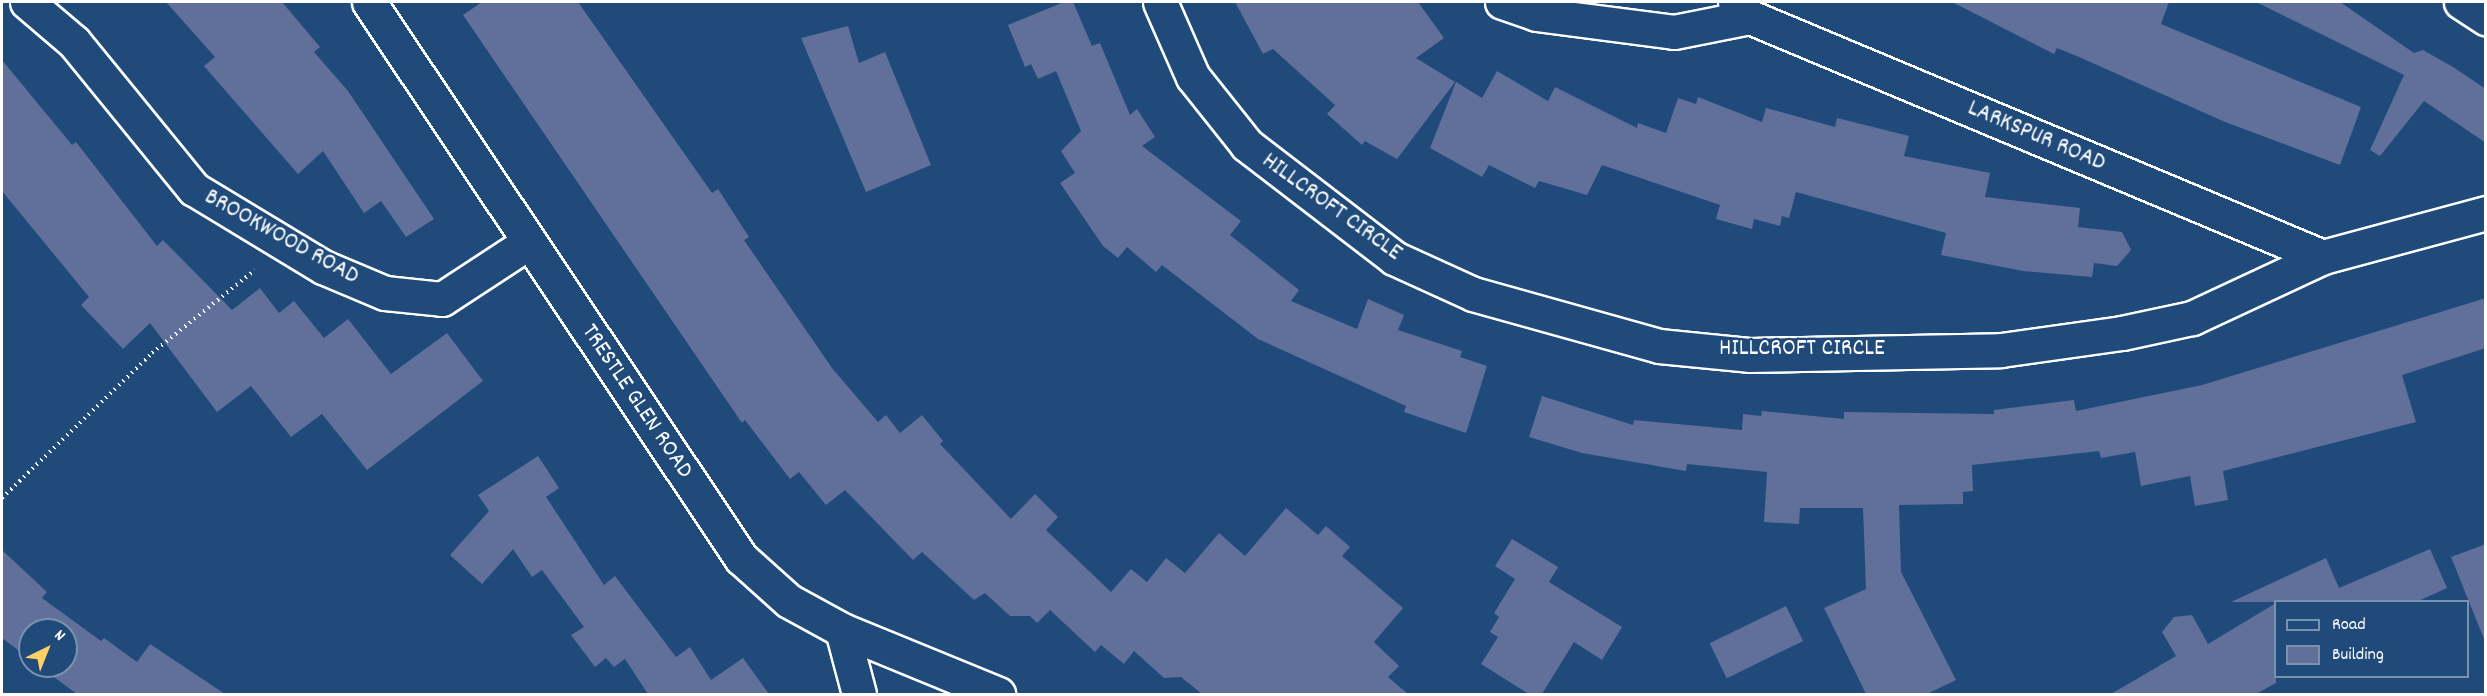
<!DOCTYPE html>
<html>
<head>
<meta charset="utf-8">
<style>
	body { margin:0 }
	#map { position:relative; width:2487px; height:696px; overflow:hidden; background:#1f4a7a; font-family:Dekko,sans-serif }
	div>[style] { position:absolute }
	.building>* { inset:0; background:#616f9b; transform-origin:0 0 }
	.path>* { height:4px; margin-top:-2px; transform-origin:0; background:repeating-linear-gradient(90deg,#fff 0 1.5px,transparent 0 6px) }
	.roads { filter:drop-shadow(2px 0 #fff) drop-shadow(-2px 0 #fff) drop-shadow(0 2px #fff) drop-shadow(0 -2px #fff) }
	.street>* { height:33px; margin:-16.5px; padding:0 16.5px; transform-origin:16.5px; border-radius:16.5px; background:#1f4a7a }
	span { translate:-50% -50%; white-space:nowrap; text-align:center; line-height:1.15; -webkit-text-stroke:4.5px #1f4a7a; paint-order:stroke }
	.street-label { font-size:24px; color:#fff }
	.frame { position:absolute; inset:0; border:3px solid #fff; pointer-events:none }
	.legend { position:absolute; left:2274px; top:600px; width:195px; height:78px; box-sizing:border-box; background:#1f4a7a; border:2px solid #7992af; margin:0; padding:8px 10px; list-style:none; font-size:18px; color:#fff }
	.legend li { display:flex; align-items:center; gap:12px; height:30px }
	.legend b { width:30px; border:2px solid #7992af }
	.north { position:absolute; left:18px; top:618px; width:60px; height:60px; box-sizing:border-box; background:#1f4a7a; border:2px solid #7992af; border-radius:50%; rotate:43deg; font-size:16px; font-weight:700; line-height:24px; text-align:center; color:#fff }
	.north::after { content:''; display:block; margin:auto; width:21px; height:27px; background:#ffd166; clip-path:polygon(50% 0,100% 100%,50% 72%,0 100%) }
</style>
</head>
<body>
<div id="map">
	<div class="building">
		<i style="clip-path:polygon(166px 2px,282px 2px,320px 47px,314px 52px,348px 91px,434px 219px,406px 237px,381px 201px,364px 213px,323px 151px,298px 174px,204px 66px,215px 57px)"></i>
		<i style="clip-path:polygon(482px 2px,578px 2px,712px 193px,718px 189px,749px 237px,744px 240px,832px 368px,878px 422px,886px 415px,900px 433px,922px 415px,943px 441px,940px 444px,1011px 519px,1035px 494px,1058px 517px,1046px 530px,1111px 592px,1131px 569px,1147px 582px,1166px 558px,1185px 573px,1219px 533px,1245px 556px,1286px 508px,1318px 535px,1326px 526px,1350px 547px,1342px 556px,1403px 608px,1374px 642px,1399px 666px,1388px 677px,1408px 694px,1202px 694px,1181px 677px,1164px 678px,1134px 651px,1124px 664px,1101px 645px,1095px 652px,1050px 610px,1037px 623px,1030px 616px,1010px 616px,985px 593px,974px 600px,922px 552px,913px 560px,845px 490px,826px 505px,799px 472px,790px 479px,745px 420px,742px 423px,463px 15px)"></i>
		<i style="clip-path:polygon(1064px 2px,1073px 2px,1092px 46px,1100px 43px,1130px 115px,1137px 109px,1155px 137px,1142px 146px,1241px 221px,1230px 235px,1299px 290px,1291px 301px,1357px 329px,1368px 299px,1404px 315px,1398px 330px,1462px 351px,1460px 357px,1487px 366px,1466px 433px,1404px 412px,1406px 406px,1258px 339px,1162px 265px,1156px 272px,1127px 247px,1118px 258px,1103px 246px,1060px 183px,1075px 173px,1061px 151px,1081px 131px,1056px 71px,1038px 79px,1031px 64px,1025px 67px,1008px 25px)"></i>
		<i style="clip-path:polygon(1235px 2px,1418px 2px,1444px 38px,1416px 58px,1455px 82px,1397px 159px,1365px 141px,1362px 145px,1327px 114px,1335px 105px,1273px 49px,1263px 54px)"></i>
		<i style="clip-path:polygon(1952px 2px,2169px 2px,2161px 24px,2361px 107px,2340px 165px,2225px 122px,2079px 57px,2057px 48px,2054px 54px)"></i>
		<i style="clip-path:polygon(2256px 2px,2340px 2px,2414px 53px,2423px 50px,2453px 67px,2486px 89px,2486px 143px,2424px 101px,2380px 156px,2370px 150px,2404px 75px)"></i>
		<i style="clip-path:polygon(848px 26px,859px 63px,885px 52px,931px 165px,866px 192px,801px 38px)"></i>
		<i style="clip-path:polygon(2px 60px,72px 145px,76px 142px,157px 246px,163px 240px,232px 310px,260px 288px,279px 313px,294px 301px,324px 338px,348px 319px,391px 374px,447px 333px,483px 381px,367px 470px,322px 414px,291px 437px,251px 386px,217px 412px,150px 323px,123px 349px,81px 305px,89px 297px,2px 191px)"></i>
		<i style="clip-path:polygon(1497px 71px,1548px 101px,1555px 87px,1637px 128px,1638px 123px,1666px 133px,1678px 98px,1696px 104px,1698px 97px,1762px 122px,1766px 108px,1835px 127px,1837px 118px,1909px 136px,1904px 156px,1990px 173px,1985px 197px,2080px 208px,2078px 227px,2122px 232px,2131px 250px,2117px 266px,2094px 263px,2092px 277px,2023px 271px,1941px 255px,1946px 233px,1796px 192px,1789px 218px,1782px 216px,1780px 226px,1754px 219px,1752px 229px,1716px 219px,1720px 205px,1602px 165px,1587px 195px,1539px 181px,1535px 188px,1489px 165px,1482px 177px,1430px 148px,1456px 82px,1482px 98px)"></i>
		<i style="clip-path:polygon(2486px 298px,2486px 348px,2402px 375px,2416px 422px,2223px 471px,2228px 500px,2195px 506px,2190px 476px,2141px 486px,2135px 452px,2101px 458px,2099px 451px,1972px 465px,1973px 491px,1963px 492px,1963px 504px,1899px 505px,1901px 572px,1956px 680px,1927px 694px,1866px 694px,1824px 608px,1866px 589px,1863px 508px,1800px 508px,1799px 524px,1764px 522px,1767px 472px,1687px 464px,1686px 471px,1582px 453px,1529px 437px,1542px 396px,1633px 425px,1634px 420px,1742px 430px,1743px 414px,1761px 416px,1762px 411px,1844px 419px,1844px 412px,1994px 414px,1994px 410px,2074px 400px,2076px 411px,2202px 385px)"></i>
		<i style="clip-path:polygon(538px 456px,559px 488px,546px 497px,604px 585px,615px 576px,676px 657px,690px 647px,711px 680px,743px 658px,769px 694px,648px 694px,625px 659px,614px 667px,606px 658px,595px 667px,571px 635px,584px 627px,542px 570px,532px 577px,513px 549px,482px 584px,450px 555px,489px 511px,478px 495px)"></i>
		<i style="clip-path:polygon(1512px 539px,1558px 567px,1549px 582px,1622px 627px,1602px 660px,1574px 642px,1542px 694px,1529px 694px,1481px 664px,1498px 637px,1490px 632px,1499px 617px,1494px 613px,1515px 579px,1495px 566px)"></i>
		<i style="clip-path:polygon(2486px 544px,2486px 639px,2484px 639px,2451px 557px)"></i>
		<i style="clip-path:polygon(2430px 549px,2447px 588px,2416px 602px,2231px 602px,2326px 558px,2339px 588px)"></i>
		<i style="clip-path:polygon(2px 550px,47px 592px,42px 598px,101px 641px,104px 638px,137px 662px,150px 644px,225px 694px,77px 694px,39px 666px,66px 666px,66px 630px,30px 630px,30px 659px,2px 638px)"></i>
		<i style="clip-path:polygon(2276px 603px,2276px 683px,2256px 694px,2111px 694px,2176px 656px,2162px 632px,2174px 617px,2192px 615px,2208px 644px)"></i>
		<i style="left:1786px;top:606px;width:39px;height:85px;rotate:64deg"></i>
	</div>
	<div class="path">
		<i style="left:2px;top:498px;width:209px;rotate:-44deg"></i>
		<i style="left:152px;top:353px;width:132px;rotate:-38.9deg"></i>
	</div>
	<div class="roads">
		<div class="street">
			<i style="left:27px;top:2px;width:62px;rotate:40.4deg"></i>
			<i style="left:74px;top:42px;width:190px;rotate:50.8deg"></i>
			<i style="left:194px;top:189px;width:151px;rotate:31.2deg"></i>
			<i style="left:323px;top:267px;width:67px;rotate:22.8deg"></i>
			<i style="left:385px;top:293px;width:57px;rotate:6deg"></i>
			<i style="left:442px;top:299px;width:104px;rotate:-33.2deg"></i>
			<i style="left:369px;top:2px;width:669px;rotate:56.21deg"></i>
			<i style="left:741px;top:558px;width:64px;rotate:41.9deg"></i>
			<i style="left:789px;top:601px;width:60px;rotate:28.7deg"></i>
			<i style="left:842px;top:630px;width:169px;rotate:22.3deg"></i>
			<i style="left:1160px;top:2px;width:82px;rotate:66.3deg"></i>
			<i style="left:1193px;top:77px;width:87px;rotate:51.5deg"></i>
			<i style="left:1247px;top:145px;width:185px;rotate:37.5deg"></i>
			<i style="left:1394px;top:258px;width:87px;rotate:24.5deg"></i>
			<i style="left:1473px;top:294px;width:193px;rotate:15.6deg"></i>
			<i style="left:1659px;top:346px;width:90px;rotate:5.7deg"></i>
			<i style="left:1749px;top:355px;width:252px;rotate:-1.1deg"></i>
			<i style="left:2001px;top:350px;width:122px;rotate:-8deg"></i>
			<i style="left:2122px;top:333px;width:72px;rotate:-12.1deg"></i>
			<i style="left:2192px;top:318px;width:145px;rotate:-25deg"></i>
			<i style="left:2323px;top:257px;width:169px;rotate:-15.1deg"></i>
			<i style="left:1502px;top:2px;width:36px;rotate:19deg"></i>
			<i style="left:1536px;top:14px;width:139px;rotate:7.4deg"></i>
			<i style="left:1674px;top:32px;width:77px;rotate:-11.2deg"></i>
			<i style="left:1735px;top:2px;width:21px;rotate:45deg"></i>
			<i style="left:1750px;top:17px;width:621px;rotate:22.73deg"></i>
			<i style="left:2461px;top:2px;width:30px;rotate:33deg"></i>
			<i style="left:842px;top:630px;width:66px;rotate:75.1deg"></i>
		</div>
	</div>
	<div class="street-label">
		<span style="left:2036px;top:137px;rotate:23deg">LARKSPUR ROAD</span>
		<span style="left:1331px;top:208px;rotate:36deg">HILLCROFT CIRCLE</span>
		<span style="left:281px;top:238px;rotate:29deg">BROOKWOOD ROAD</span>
		<span style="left:1802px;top:350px">HILLCROFT CIRCLE</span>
		<span style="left:636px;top:402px;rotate:56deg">TRESTLE GLEN ROAD</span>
	</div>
	<div class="frame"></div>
	<ul class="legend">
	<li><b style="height:8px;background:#1f4a7a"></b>Road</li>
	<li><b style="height:16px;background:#616f9b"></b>Building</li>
	</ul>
	<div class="north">N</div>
</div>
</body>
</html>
